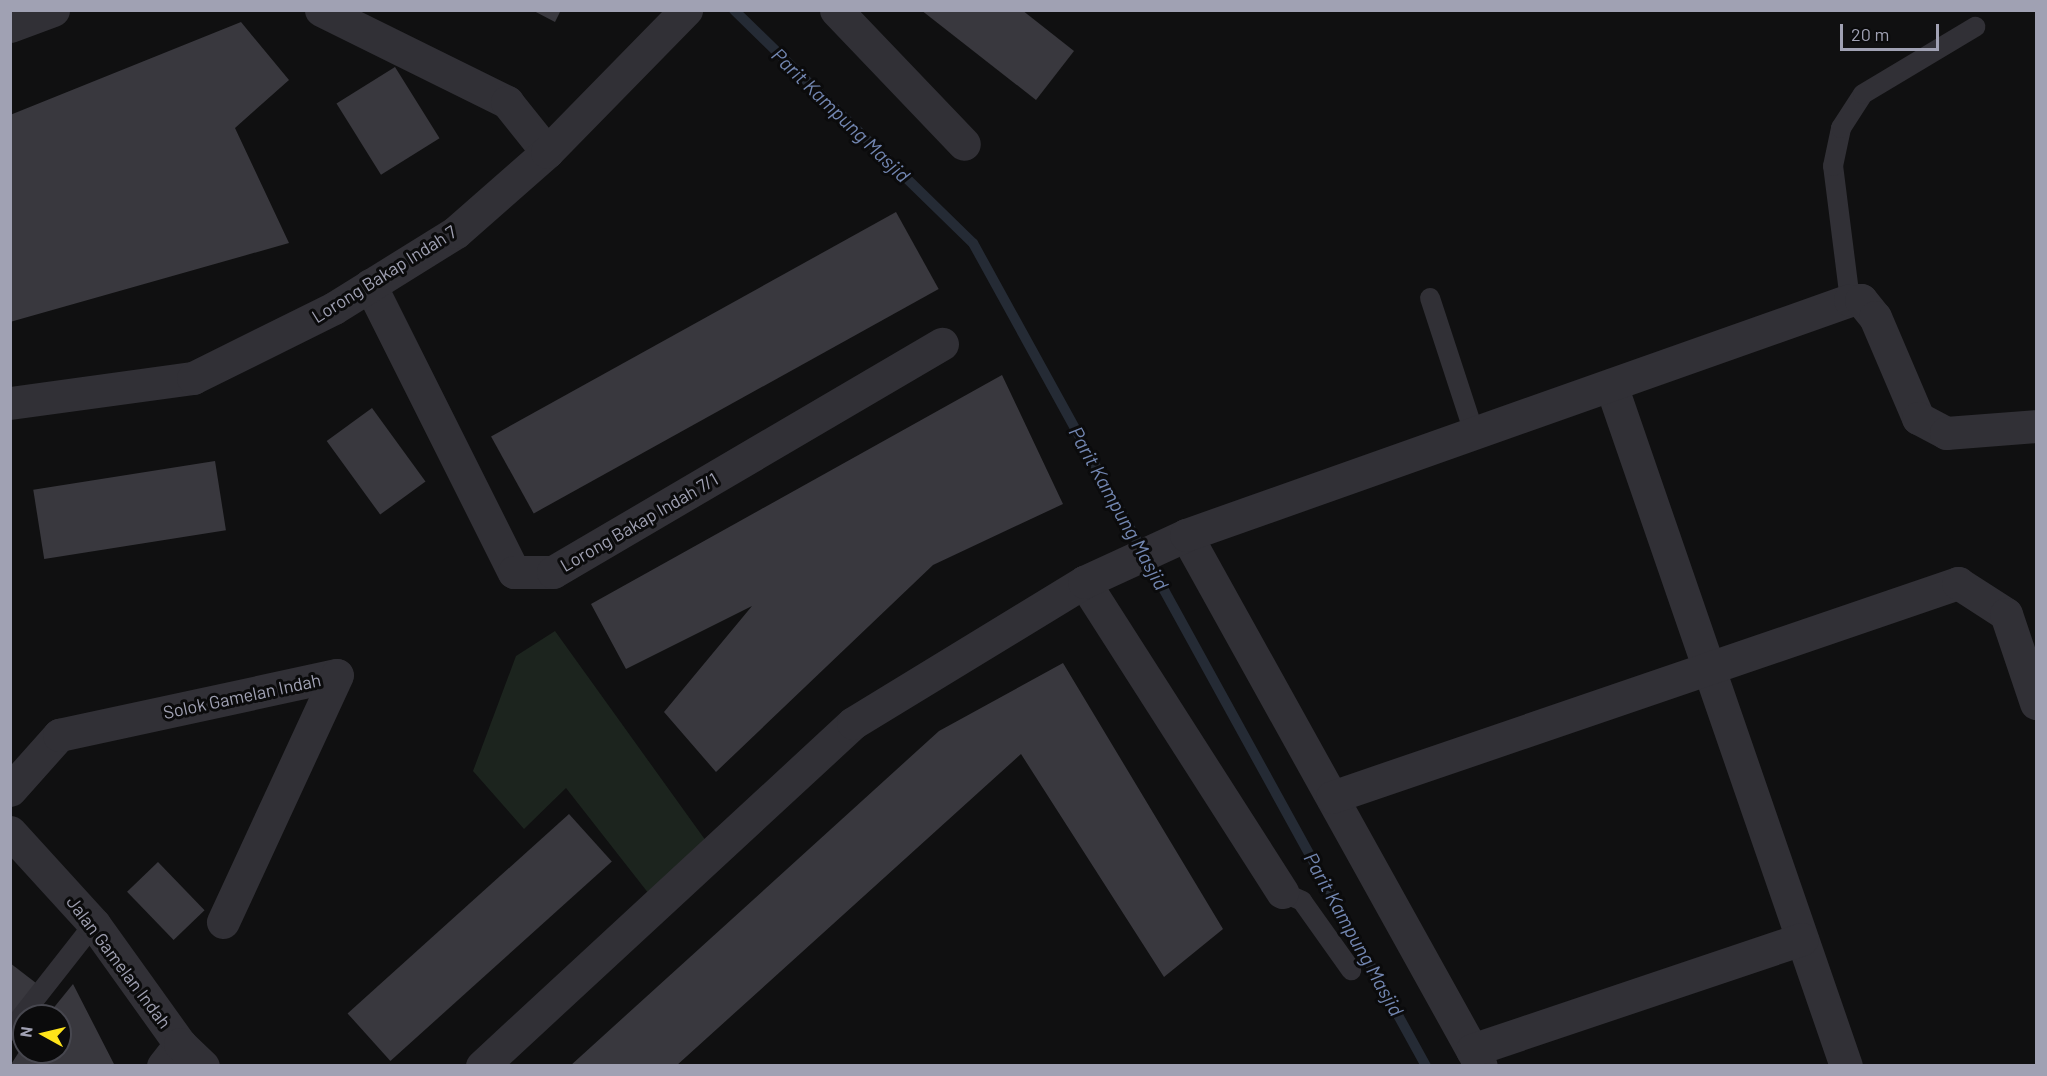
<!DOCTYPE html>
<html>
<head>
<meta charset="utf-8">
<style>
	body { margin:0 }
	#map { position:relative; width:2047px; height:1076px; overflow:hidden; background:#101011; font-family:Barlow,sans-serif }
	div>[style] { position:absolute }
	.green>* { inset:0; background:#1c241e }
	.stream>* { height:10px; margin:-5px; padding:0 5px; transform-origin:5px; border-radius:5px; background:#252b35 }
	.building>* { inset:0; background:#39383e; transform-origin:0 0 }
	.service>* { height:20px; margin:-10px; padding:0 10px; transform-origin:10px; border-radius:10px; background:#313036 }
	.minor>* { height:33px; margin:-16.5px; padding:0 16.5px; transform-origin:16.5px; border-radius:16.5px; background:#313036 }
	.tertiary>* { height:33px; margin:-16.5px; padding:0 16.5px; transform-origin:16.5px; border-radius:16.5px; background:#313036 }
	span { translate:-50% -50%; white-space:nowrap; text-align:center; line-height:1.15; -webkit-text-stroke:6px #0b0b0c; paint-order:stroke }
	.street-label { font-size:18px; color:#a0a1b3 }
	.water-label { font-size:20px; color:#7387b2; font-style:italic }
	.frame { position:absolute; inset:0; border:12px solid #a0a1b3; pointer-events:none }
	.north { position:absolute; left:12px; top:1004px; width:60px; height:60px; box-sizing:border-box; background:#0b0b0c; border:2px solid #47474f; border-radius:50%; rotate:278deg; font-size:16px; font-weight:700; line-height:24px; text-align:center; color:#a0a1b3 }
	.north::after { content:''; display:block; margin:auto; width:21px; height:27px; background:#ffe41a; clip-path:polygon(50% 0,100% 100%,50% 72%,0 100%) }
	.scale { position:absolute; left:1840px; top:24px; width:99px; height:27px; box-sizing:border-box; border:3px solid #a0a1b3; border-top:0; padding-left:8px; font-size:18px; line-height:21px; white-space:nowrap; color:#a0a1b3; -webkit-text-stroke:4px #0b0b0c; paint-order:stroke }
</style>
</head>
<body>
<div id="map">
	<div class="green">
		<i style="clip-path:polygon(555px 631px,706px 841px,649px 894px,566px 788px,524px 829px,473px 771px,516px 656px)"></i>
	</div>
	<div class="stream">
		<i style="left:734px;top:10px;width:334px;rotate:44.3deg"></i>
		<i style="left:973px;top:243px;width:939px;rotate:61.17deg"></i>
	</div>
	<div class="building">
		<i style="clip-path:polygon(532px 10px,561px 10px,555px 22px)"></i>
		<i style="clip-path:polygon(921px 10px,1022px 10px,1074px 51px,1036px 100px)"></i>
		<i style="clip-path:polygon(241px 22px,289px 80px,235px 128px,289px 243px,10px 322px,10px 115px)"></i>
		<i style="left:395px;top:67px;width:84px;height:69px;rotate:58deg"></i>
		<i style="left:896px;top:212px;width:88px;height:463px;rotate:61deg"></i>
		<i style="clip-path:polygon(1002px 375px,1063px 504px,933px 565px,716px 772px,664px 712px,752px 606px,626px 669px,591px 604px)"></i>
		<i style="left:372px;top:408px;width:91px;height:56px;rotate:54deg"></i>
		<i style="left:215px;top:461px;width:70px;height:184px;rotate:81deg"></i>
		<i style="clip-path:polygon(1063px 663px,1223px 929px,1164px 977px,1021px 754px,676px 1066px,570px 1066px,939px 731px)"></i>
		<i style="left:569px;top:814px;width:64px;height:298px;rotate:48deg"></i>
		<i style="left:158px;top:862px;width:67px;height:43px;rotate:46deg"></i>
		<i style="clip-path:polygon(10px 963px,36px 983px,10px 1031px)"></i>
		<i style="clip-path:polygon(73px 984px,115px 1066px,10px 1066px,24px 1044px,24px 1052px,60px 1052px,60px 1016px,47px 1016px)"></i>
	</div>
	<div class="service">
		<i style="left:1430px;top:298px;width:142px;rotate:71.9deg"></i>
		<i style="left:1850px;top:300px;width:135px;rotate:-97.2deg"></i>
		<i style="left:1833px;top:166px;width:39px;rotate:-78deg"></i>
		<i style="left:1841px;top:128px;width:40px;rotate:-57.1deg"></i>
		<i style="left:1863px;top:94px;width:131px;rotate:-30.9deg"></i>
		<i style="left:1282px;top:892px;width:22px;rotate:24deg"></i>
		<i style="left:1302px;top:901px;width:85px;rotate:54.6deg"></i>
		<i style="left:10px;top:1031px;width:136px;rotate:-51.9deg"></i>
	</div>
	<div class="minor">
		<i style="left:321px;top:10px;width:208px;rotate:26.3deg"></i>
		<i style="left:507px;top:102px;width:64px;rotate:51.3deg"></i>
		<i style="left:836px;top:10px;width:185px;rotate:46.3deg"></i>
		<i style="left:10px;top:26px;width:46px;rotate:-20.4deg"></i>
		<i style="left:370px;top:285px;width:321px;rotate:63.4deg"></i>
		<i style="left:514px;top:572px;width:39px"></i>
		<i style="left:553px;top:572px;width:451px;rotate:-30.4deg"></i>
		<i style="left:1611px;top:385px;width:720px;rotate:70.96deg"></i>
		<i style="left:10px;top:403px;width:185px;rotate:-7.8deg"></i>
		<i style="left:193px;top:378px;width:157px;rotate:-26.4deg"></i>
		<i style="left:334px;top:308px;width:144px;rotate:-31.9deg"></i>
		<i style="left:456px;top:232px;width:121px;rotate:-41.3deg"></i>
		<i style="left:547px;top:152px;width:199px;rotate:-45.6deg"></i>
		<i style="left:1186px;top:535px;width:607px;rotate:60.95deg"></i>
		<i style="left:1084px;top:582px;width:368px;rotate:57.4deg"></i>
		<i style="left:10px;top:790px;width:74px;rotate:-48.3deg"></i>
		<i style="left:59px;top:735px;width:284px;rotate:-12.2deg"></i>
		<i style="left:337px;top:675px;width:272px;rotate:114.8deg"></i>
		<i style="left:1332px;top:797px;width:662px;rotate:-18.87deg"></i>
		<i style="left:1958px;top:583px;width:57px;rotate:32.9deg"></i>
		<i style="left:2006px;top:614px;width:94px;rotate:71.4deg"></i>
		<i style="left:1472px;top:1050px;width:348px;rotate:-18.6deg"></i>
		<i style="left:163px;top:1066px;width:28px;rotate:-52deg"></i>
		<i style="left:482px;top:1066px;width:505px;rotate:-42.75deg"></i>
		<i style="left:853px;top:723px;width:271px;rotate:-31.4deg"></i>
		<i style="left:1084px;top:582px;width:112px;rotate:-24.7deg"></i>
		<i style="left:1186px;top:535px;width:704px;rotate:-19.49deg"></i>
		<i style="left:1850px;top:300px;width:11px"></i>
		<i style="left:1861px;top:300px;width:22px;rotate:51deg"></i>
		<i style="left:1875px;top:317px;width:110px;rotate:66.9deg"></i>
		<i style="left:1918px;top:418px;width:32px;rotate:28deg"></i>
		<i style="left:1946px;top:433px;width:90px;rotate:-4.4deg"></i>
	</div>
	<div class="tertiary">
		<i style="left:10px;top:832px;width:125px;rotate:47.6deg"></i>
		<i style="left:94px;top:924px;width:148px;rotate:54.4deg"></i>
		<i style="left:180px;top:1044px;width:32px;rotate:44deg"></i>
	</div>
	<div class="street-label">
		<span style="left:384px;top:274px;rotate:-32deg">Lorong Bakap Indah 7</span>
		<span style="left:639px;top:522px;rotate:-30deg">Lorong Bakap Indah 7/1</span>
		<span style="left:242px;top:696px;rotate:-12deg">Solok Gamelan Indah</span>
		<span style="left:119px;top:962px;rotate:53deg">Jalan Gamelan Indah</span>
	</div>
	<div class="water-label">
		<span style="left:841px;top:115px;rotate:44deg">Parit Kampung Masjid</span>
		<span style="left:1119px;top:508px;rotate:61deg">Parit Kampung Masjid</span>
		<span style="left:1354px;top:934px;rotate:61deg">Parit Kampung Masjid</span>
	</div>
	<div class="frame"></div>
	<div class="north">N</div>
	<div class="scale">20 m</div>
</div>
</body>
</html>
